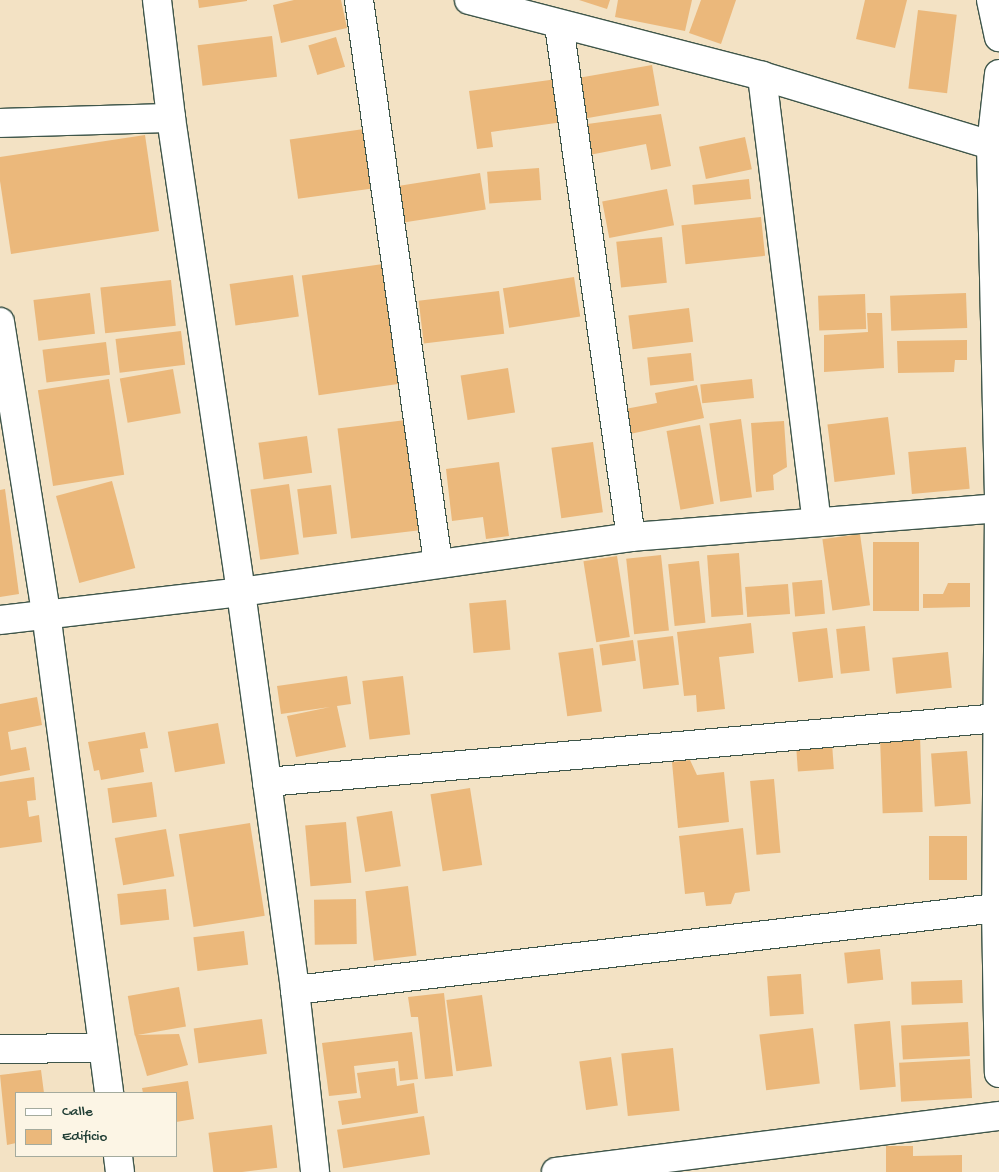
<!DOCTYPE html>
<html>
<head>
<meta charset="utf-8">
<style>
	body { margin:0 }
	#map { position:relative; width:999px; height:1172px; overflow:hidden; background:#f3e2c4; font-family:"Gochi Hand",sans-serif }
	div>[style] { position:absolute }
	.building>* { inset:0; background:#ebb87b; transform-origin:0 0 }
	.roads { filter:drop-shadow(1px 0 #3f564a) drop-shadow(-1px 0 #3f564a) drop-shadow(0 1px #3f564a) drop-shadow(0 -1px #3f564a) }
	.minor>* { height:28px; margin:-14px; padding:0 14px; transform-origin:14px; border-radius:14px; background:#fff }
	span { translate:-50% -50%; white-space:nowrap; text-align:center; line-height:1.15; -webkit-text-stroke:4px #fcf5e5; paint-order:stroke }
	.legend { position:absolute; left:15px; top:1092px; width:162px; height:65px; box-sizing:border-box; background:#fcf5e5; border:1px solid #a4ab9e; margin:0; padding:6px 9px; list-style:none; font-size:15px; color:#1f3d34 }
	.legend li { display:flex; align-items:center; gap:10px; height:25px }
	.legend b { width:25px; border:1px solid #a4ab9e }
</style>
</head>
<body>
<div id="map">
	<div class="building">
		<i style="clip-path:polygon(198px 0,247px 0,247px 1px,199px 8px)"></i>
		<i style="clip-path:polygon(294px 0,341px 0,347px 28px,281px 43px,273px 5px)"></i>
		<i style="clip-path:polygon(579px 0,610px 0,607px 9px)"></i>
		<i style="clip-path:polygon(618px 0,692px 0,685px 31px,615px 17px)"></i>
		<i style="clip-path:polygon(701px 0,736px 0,721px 44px,689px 33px)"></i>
		<i style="clip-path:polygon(865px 0,907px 0,895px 48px,856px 39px)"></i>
		<i style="left:918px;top:10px;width:39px;height:79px;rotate:7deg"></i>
		<i style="left:272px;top:36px;width:41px;height:75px;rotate:83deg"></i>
		<i style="left:336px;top:37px;width:31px;height:29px;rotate:73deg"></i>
		<i style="left:652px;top:65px;width:41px;height:78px;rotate:80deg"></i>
		<i style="clip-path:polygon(557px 79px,563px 122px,491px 132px,493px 147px,477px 149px,469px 91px)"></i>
		<i style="clip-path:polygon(661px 114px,671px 166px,651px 170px,646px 144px,584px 156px,580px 125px)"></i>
		<i style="left:364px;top:129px;width:60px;height:75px;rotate:82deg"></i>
		<i style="clip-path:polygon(145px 135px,159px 231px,11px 254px,0 181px,0 157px)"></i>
		<i style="left:745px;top:137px;width:33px;height:47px;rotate:78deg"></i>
		<i style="left:539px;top:168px;width:32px;height:52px;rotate:86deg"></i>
		<i style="left:480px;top:173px;width:37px;height:83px;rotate:81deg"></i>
		<i style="left:749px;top:179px;width:20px;height:57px;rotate:84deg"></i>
		<i style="left:667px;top:189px;width:37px;height:66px;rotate:79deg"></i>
		<i style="left:761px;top:217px;width:39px;height:80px;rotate:84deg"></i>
		<i style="left:662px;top:237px;width:46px;height:46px;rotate:84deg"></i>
		<i style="left:383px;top:264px;width:121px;height:82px;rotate:82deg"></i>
		<i style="left:293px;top:275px;width:42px;height:64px;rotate:82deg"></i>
		<i style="left:574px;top:277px;width:40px;height:72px;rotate:81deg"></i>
		<i style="left:171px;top:280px;width:46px;height:71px;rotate:84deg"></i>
		<i style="left:499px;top:291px;width:43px;height:81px;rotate:83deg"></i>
		<i style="left:90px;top:293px;width:41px;height:57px;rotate:83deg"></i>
		<i style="left:966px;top:293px;width:35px;height:76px;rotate:88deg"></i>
		<i style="left:865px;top:294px;width:35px;height:47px;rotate:88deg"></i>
		<i style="left:689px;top:308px;width:34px;height:61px;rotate:83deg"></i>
		<i style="clip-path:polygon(867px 313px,882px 313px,884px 368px,824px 372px,824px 335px,868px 332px)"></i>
		<i style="left:181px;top:331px;width:34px;height:66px;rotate:83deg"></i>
		<i style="clip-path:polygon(967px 340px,967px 360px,955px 360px,954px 372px,898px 373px,897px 341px)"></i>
		<i style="left:106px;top:342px;width:33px;height:64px;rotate:83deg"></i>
		<i style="left:691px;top:353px;width:28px;height:44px;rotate:84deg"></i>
		<i style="left:508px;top:368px;width:45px;height:48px;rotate:81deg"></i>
		<i style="left:173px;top:369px;width:45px;height:54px;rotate:80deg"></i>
		<i style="left:109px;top:379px;width:97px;height:72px;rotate:81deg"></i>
		<i style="left:752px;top:379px;width:19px;height:52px;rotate:84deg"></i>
		<i style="clip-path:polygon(697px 385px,704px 418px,630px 434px,625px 409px,657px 403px,655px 393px)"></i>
		<i style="left:888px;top:417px;width:58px;height:61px;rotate:83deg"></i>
		<i style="left:741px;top:419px;width:79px;height:32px;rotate:82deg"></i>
		<i style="left:406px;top:420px;width:111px;height:69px;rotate:83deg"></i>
		<i style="clip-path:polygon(784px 421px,787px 467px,773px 475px,774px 490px,756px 492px,751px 423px)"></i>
		<i style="left:700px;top:425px;width:80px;height:34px;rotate:80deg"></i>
		<i style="left:307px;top:436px;width:37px;height:49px;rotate:82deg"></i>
		<i style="left:593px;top:442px;width:71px;height:42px;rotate:82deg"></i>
		<i style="left:966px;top:447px;width:42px;height:58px;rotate:85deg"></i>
		<i style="clip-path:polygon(499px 462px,509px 536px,486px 539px,483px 517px,452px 521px,446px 469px)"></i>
		<i style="left:112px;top:481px;width:90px;height:58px;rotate:75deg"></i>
		<i style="left:289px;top:484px;width:71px;height:39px;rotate:82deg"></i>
		<i style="left:331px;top:485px;width:49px;height:34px;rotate:83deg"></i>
		<i style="clip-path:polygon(5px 489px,19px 594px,0 597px,0 490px)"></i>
		<i style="left:860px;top:534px;width:72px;height:38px;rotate:82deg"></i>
		<i style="left:873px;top:542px;width:46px;height:69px"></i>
		<i style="left:739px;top:553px;width:62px;height:32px;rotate:86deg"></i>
		<i style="left:661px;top:555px;width:76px;height:35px;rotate:84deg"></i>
		<i style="left:617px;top:556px;width:82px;height:34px;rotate:81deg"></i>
		<i style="left:699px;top:561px;width:62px;height:31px;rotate:84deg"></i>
		<i style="left:822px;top:580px;width:34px;height:30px;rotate:85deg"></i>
		<i style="clip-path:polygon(948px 583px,970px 583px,970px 607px,923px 608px,923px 594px,943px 594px)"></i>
		<i style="left:788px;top:584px;width:30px;height:43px;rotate:86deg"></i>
		<i style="left:506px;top:600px;width:50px;height:37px;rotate:85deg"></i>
		<i style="clip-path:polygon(751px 623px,754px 653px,719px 657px,725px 709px,697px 712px,696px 695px,684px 696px,677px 632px)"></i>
		<i style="left:865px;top:626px;width:45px;height:29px;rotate:84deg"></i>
		<i style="left:827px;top:628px;width:50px;height:35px;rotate:83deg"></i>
		<i style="left:673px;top:636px;width:49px;height:36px;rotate:83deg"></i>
		<i style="left:633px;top:640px;width:21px;height:34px;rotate:82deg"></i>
		<i style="left:593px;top:648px;width:64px;height:35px;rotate:82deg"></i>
		<i style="left:948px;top:652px;width:36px;height:56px;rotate:84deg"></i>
		<i style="clip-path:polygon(347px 676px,351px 704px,337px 706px,346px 747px,296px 757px,287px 716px,330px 707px,281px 714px,277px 686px)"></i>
		<i style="left:403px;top:676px;width:59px;height:41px;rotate:83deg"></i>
		<i style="clip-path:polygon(37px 697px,42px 725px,8px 732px,11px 750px,26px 747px,30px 770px,0 776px,0 704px)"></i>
		<i style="left:218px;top:723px;width:41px;height:51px;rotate:80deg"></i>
		<i style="clip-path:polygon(145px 732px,148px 748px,140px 749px,144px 772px,101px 780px,99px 770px,94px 771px,88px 742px)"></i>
		<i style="left:920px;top:736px;width:76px;height:40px;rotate:88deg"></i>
		<i style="left:832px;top:743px;width:26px;height:36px;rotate:86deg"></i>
		<i style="left:967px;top:751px;width:53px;height:36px;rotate:86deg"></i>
		<i style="clip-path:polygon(690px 760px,697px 775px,724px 772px,729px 822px,678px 828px,672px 762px)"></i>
		<i style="clip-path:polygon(34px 777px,36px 800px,27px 801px,29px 817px,39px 815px,42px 842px,0 848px,0 782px)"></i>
		<i style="left:774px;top:779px;width:74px;height:24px;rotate:85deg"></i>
		<i style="left:152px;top:782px;width:35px;height:45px;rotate:82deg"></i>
		<i style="left:470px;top:788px;width:78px;height:40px;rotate:81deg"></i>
		<i style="left:392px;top:811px;width:56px;height:36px;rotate:81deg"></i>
		<i style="left:346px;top:822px;width:61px;height:41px;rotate:85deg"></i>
		<i style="left:250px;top:823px;width:94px;height:72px;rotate:81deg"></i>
		<i style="clip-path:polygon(743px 828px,750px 891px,735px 893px,731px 904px,706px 906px,704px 892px,685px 894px,679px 836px)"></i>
		<i style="left:166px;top:829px;width:48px;height:52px;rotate:80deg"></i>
		<i style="left:967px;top:836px;width:44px;height:38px;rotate:90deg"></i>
		<i style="left:408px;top:886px;width:70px;height:43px;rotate:83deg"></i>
		<i style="left:166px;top:889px;width:31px;height:49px;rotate:84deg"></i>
		<i style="left:356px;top:899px;width:45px;height:42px;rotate:89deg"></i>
		<i style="left:244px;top:931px;width:34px;height:51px;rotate:83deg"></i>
		<i style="left:880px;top:949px;width:31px;height:36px;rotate:84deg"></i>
		<i style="left:801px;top:974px;width:40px;height:34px;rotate:86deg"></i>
		<i style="left:962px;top:980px;width:23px;height:51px;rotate:88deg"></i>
		<i style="left:179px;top:987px;width:40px;height:52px;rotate:80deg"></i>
		<i style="clip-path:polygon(444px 993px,453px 1076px,425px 1079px,418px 1017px,411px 1017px,408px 997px)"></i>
		<i style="left:482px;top:995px;width:72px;height:36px;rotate:82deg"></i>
		<i style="left:262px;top:1019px;width:35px;height:69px;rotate:82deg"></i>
		<i style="left:890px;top:1021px;width:66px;height:36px;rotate:85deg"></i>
		<i style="left:968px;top:1022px;width:34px;height:67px;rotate:87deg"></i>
		<i style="left:813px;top:1028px;width:56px;height:54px;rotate:83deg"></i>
		<i style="clip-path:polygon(412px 1032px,418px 1079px,400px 1081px,398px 1061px,354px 1066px,357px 1093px,329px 1096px,322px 1043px)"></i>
		<i style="clip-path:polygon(179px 1034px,188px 1065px,147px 1076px,135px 1035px)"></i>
		<i style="left:673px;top:1048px;width:63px;height:52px;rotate:84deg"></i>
		<i style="left:611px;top:1057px;width:49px;height:32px;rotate:82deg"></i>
		<i style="left:970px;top:1059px;width:39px;height:71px;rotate:87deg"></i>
		<i style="clip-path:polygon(395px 1068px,397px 1086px,414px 1083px,418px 1113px,342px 1125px,338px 1101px,361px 1098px,357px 1073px)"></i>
		<i style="clip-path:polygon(41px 1070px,44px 1093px,16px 1093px,16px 1143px,7px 1145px,0 1075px)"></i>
		<i style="clip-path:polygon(188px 1081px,194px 1119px,176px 1122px,176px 1093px,143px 1093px,142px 1088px)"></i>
		<i style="left:424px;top:1116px;width:39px;height:88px;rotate:81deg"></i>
		<i style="left:272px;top:1125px;width:43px;height:64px;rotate:83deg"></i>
		<i style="clip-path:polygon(886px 1146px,913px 1146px,913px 1156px,962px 1155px,962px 1172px,886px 1172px)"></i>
	</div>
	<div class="roads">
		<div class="minor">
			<i style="left:157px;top:0;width:119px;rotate:83.2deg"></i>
			<i style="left:171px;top:118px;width:479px;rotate:81.6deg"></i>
			<i style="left:241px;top:592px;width:192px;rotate:82.2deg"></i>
			<i style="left:267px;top:782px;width:210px;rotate:82.3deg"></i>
			<i style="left:295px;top:990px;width:183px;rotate:83.7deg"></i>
			<i style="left:359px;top:0;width:569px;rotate:82.01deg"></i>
			<i style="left:469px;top:0;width:303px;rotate:14.5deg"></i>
			<i style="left:762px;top:76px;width:239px;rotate:16.8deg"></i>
			<i style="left:991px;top:0;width:38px;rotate:78deg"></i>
			<i style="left:559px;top:25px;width:517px;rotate:82deg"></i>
			<i style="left:999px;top:74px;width:71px;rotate:96.4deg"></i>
			<i style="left:991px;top:145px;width:363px;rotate:88.7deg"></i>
			<i style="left:999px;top:508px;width:400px;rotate:90.4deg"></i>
			<i style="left:996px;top:908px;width:165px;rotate:89deg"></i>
			<i style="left:762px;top:76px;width:449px;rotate:83deg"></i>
			<i style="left:0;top:123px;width:171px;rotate:-1.7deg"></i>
			<i style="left:0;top:322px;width:295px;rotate:81deg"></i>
			<i style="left:46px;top:613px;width:484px;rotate:82.5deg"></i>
			<i style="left:0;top:620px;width:243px;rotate:-6.6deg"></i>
			<i style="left:241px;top:592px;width:394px;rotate:-8deg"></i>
			<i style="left:631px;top:537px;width:369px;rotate:-4.5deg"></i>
			<i style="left:267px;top:782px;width:734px;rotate:-5deg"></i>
			<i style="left:295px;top:990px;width:706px;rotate:-6.67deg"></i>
			<i style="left:0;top:1049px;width:103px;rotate:-0.6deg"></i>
			<i style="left:118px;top:1156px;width:16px;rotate:83deg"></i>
			<i style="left:556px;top:1172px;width:447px;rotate:-7.2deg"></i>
		</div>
	</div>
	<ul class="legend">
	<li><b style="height:6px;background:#fff"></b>Calle</li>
	<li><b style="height:14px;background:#ebb87b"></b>Edificio</li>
	</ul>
</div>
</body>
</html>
